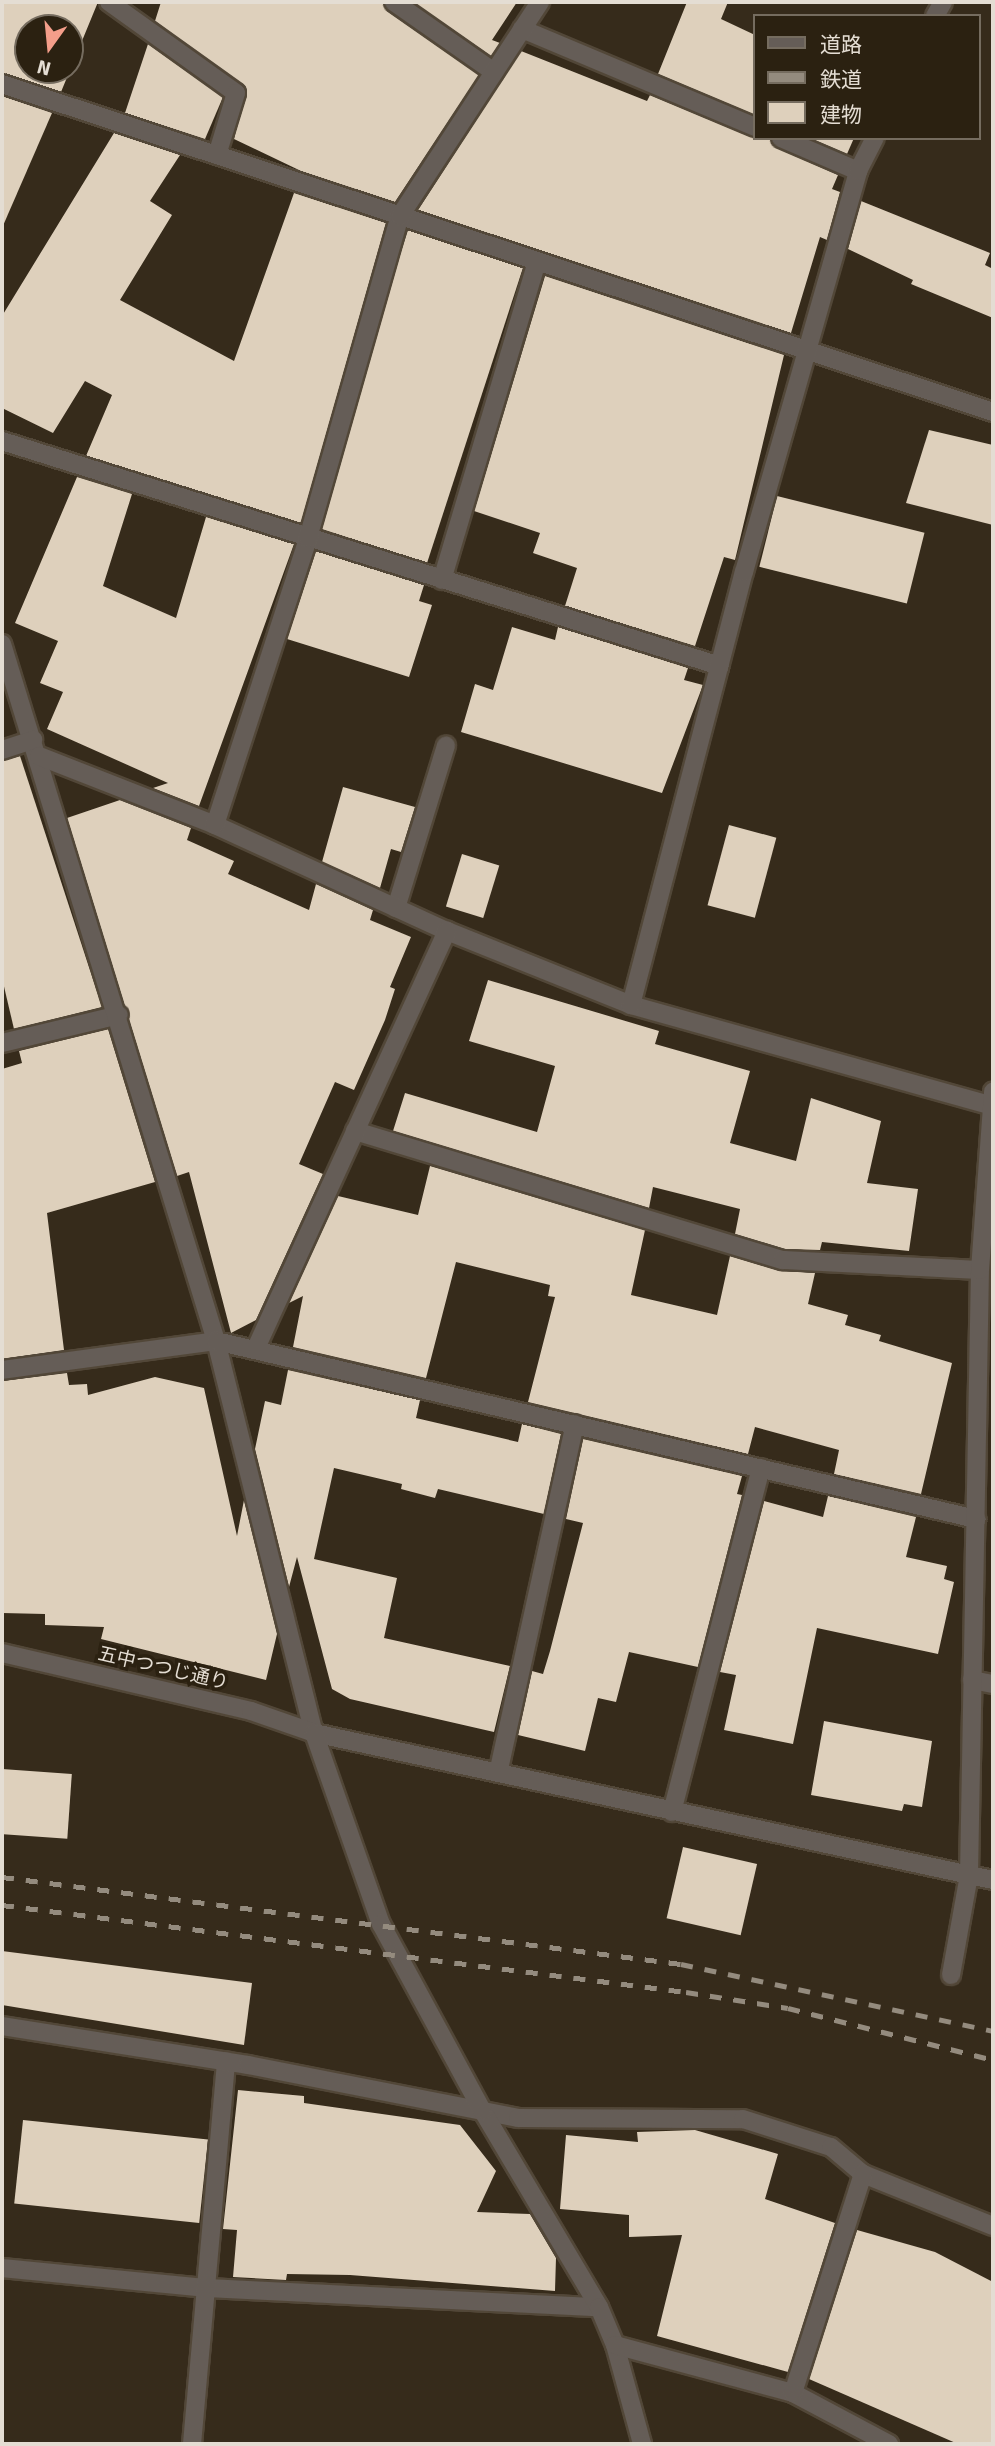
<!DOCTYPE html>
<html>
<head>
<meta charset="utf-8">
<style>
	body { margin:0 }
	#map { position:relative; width:995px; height:2446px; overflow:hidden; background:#362b1b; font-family:Signika,"Noto Sans JP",sans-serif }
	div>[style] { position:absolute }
	.building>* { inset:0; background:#ded0bc; transform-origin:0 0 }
	.roads { filter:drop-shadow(2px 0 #524738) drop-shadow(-2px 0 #524738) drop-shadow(0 2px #524738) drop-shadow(0 -2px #524738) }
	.service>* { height:18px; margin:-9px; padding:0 9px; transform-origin:9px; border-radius:9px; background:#655d57 }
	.minor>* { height:18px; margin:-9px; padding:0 9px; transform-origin:9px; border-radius:9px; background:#655d57 }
	.tertiary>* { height:18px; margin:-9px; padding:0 9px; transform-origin:9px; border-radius:9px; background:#655d57 }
	.rail>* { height:5px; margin-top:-2.5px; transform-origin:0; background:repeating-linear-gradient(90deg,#948b7e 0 12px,transparent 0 24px) }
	span { translate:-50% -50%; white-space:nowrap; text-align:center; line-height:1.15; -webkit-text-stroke:7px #2b2111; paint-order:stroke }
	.street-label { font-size:19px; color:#e4ddd3 }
	.frame { position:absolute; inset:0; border:4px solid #e4ddd3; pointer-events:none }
	.legend { position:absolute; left:753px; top:14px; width:228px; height:126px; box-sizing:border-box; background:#2b2111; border:2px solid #756c5f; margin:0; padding:9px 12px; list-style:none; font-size:21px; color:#e4ddd3 }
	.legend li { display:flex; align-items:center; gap:14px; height:35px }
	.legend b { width:35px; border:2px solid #756c5f }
	.north { position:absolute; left:14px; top:14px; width:70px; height:70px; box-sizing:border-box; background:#2b2111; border:2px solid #756c5f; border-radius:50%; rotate:195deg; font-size:19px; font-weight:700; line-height:28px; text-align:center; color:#e4ddd3 }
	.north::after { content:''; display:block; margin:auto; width:24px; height:32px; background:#f49e8a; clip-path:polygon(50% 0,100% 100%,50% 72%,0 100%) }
</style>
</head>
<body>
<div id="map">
	<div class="building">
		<i style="clip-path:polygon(evenodd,2px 2px,98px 2px,61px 92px,2px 73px,2px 2px,28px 28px,70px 28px,70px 70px,28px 70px,28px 28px)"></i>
		<i style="clip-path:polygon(161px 2px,383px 2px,387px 11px,479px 75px,395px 202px,301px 171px,234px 139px,246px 89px,155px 21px)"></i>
		<i style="clip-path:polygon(413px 2px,517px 2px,492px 40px,500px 43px,491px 56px)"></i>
		<i style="clip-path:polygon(687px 2px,728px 2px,721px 19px,755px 35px,755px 115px,658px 74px)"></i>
		<i style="clip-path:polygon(148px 44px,223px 97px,205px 139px,125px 113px)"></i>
		<i style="clip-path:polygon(521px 51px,647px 101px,650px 95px,751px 137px,770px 138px,777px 148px,838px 175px,832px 189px,840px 192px,827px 240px,820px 237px,791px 333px,418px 210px)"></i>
		<i style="clip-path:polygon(2px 96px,52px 113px,2px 228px)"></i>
		<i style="clip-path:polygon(114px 133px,180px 155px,150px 201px,172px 215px,120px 300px,234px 361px,294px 193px,386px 223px,301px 523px,86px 456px,112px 395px,85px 381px,53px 433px,2px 408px,2px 316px)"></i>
		<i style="clip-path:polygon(810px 138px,854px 138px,847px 154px)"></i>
		<i style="clip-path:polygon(861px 201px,990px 253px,985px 265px,993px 269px,993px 318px,911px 284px,913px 280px,848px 249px)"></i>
		<i style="left:408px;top:230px;width:121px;height:311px;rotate:18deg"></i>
		<i style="clip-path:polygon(545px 276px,784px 355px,735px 560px,724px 557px,695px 646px,565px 606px,577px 568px,533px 553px,540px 533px,474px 511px)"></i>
		<i style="clip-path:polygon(929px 430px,993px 445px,993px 525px,906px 503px)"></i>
		<i style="clip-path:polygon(77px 477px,132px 494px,103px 586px,176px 618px,206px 517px,294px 544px,199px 806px,153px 788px,168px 783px,47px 729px,63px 692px,40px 683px,58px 641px,15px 623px)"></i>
		<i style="left:777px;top:496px;width:152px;height:73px;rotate:14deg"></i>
		<i style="clip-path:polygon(316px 551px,424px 585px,419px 601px,432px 605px,409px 677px,287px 639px)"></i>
		<i style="clip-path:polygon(512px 627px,555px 640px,558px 627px,688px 668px,684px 680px,703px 685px,662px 793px,461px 732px,475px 684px,493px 690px)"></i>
		<i style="clip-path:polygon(20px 756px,102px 1007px,14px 1029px,2px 978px,2px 761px)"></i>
		<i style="clip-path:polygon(343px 787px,415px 807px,401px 852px,391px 849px,380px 888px,322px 862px)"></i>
		<i style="clip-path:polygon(120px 800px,191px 828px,187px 840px,234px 861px,228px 874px,309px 910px,316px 884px,373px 910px,370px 920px,411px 937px,390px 987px,395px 989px,385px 1020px,354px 1090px,335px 1082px,299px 1164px,323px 1174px,256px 1320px,231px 1333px,189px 1172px,177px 1176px,67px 818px)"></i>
		<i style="left:729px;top:825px;width:49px;height:83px;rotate:15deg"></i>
		<i style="left:462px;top:854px;width:39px;height:55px;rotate:17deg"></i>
		<i style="clip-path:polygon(488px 980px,659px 1031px,655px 1044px,750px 1071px,730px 1143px,796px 1161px,811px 1098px,881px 1121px,867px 1183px,918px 1189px,909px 1251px,822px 1242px,820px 1250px,785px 1249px,735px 1234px,740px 1209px,653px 1187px,649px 1208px,393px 1131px,405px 1093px,537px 1132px,555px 1066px,469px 1041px)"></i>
		<i style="clip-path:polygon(108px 1029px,155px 1182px,47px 1213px,64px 1350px,2px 1359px,2px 1069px,22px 1063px,19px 1051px)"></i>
		<i style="clip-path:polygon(430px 1166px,645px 1230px,631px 1295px,717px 1315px,730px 1256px,780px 1271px,815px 1273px,808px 1304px,848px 1315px,845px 1325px,881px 1335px,879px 1341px,952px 1363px,921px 1494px,834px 1474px,839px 1450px,755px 1427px,748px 1454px,528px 1402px,555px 1297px,548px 1296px,550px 1285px,456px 1262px,426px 1378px,293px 1347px,303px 1296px,289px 1303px,338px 1196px,418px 1215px)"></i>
		<i style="clip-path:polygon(288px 1370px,420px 1400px,416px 1418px,518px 1442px,522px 1424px,561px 1434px,544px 1514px,438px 1489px,435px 1498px,401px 1489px,402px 1484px,334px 1468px,314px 1559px,397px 1578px,384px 1638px,510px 1666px,494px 1732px,350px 1699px,332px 1689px,297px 1557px,289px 1587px,255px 1449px,265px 1401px,281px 1405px)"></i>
		<i style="clip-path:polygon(67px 1373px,69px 1385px,87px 1384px,88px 1395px,155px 1377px,204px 1388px,237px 1536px,244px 1500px,277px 1634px,266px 1680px,101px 1639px,104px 1627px,45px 1625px,45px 1614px,2px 1613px,2px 1381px)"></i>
		<i style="clip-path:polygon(583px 1439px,742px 1476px,737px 1494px,742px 1495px,698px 1667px,629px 1652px,616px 1702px,598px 1698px,585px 1751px,518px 1735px,532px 1671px,543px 1674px,550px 1651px,583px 1523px,566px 1519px)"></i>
		<i style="clip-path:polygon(828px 1496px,916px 1517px,906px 1557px,947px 1566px,944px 1579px,954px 1582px,938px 1654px,817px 1628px,793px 1744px,724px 1730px,736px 1675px,720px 1672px,764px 1501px,823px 1517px)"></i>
		<i style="clip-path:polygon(824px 1721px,932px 1741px,922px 1807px,904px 1804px,902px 1811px,811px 1795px)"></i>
		<i style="left:2px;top:1769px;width:70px;height:65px;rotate:4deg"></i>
		<i style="left:683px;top:1847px;width:76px;height:73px;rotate:13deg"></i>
		<i style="clip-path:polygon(2px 1951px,252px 1983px,244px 2045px,2px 2005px)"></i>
		<i style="clip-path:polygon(238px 2090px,304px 2096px,304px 2103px,460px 2125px,496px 2171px,477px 2212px,530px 2214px,556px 2258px,555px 2291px,350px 2275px,287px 2274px,286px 2280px,233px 2277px,237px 2230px,223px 2229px)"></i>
		<i style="left:23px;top:2120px;width:186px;height:84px;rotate:6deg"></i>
		<i style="clip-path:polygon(695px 2130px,778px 2154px,765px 2199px,835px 2223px,788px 2372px,657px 2336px,682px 2235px,629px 2237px,629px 2215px,560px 2209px,566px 2135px,638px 2142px,637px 2132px)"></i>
		<i style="clip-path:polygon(857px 2230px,935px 2252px,993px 2282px,993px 2444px,958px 2444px,809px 2379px)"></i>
	</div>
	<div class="roads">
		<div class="service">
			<i style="left:109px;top:2px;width:156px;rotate:35.6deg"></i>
			<i style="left:236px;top:93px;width:65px;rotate:107deg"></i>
			<i style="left:522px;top:29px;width:253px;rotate:22.8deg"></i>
			<i style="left:781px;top:138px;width:84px;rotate:23.2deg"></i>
			<i style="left:442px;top:580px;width:332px;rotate:-73.4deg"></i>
			<i style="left:396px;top:908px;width:170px;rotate:-72.9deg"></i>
			<i style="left:2px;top:1043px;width:120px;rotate:-13.5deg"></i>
			<i style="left:355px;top:1131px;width:447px;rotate:16.8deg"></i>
			<i style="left:783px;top:1260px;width:197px;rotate:2.9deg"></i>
			<i style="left:972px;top:1680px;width:21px;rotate:11deg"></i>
			<i style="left:499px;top:1769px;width:353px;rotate:-77.6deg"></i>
			<i style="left:672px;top:1812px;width:355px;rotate:-75.5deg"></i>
			<i style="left:2px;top:2268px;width:205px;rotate:5.6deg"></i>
			<i style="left:206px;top:2288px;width:393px;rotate:2.8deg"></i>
			<i style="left:192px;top:2444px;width:384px;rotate:-84.9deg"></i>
		</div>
		<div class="minor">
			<i style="left:394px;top:2px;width:122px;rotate:35deg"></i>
			<i style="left:935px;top:16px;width:16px;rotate:-60deg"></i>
			<i style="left:2px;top:84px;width:1044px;rotate:18.31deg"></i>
			<i style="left:2px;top:441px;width:752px;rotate:17.4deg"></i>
			<i style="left:2px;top:644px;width:729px;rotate:72.93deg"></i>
			<i style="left:216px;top:1341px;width:404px;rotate:76deg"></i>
			<i style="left:2px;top:750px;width:33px;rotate:-18deg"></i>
			<i style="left:39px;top:756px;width:189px;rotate:21.4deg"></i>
			<i style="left:215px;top:825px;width:255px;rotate:24.6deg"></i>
			<i style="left:447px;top:931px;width:198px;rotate:21.9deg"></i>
			<i style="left:631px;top:1005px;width:376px;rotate:15.6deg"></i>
			<i style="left:215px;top:825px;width:302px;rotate:-72deg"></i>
			<i style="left:308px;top:538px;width:335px;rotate:-74.1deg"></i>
			<i style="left:400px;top:216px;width:256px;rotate:-56.8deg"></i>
			<i style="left:631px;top:1005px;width:448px;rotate:-75.4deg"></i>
			<i style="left:744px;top:572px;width:417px;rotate:-74.1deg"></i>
			<i style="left:858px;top:171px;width:37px;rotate:-63deg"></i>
			<i style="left:256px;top:1348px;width:459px;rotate:-65.4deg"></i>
			<i style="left:2px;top:1370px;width:216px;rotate:-7.7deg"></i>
			<i style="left:216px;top:1341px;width:781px;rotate:13.18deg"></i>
			<i style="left:951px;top:1975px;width:102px;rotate:-79.8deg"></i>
			<i style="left:969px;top:1875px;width:605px;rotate:-88.96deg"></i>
			<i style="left:980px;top:1270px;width:179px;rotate:-85.8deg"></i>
			<i style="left:2px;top:2026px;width:249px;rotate:9deg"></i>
			<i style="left:248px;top:2065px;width:275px;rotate:11.1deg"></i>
			<i style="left:518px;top:2118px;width:225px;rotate:0.3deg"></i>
			<i style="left:743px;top:2119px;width:92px;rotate:17.7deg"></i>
			<i style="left:831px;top:2147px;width:42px;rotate:40.2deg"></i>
			<i style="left:863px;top:2174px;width:140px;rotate:21.8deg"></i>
			<i style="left:482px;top:2110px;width:229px;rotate:59.3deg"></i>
			<i style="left:599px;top:2307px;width:41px;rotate:67.2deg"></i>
			<i style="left:615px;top:2345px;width:103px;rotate:74.7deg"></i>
			<i style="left:615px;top:2345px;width:184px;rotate:15.1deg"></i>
			<i style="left:793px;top:2393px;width:109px;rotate:28deg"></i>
			<i style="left:793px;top:2393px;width:230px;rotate:-72.3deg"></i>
		</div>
		<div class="tertiary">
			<i style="left:2px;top:1653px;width:256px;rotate:13.1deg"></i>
			<i style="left:251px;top:1711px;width:67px;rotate:19.2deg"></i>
			<i style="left:314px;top:1733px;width:695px;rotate:12.22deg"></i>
			<i style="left:314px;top:1733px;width:202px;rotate:70.7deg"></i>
			<i style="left:381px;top:1924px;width:212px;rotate:61.5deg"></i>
		</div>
	</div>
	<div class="rail">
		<i style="left:2px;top:1877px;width:685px;rotate:7.3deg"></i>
		<i style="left:681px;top:1964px;width:319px;rotate:12.1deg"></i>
		<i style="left:2px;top:1905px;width:690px;rotate:7.25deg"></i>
		<i style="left:686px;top:1992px;width:103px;rotate:8.9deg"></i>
		<i style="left:788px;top:2008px;width:211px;rotate:14.2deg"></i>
	</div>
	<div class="street-label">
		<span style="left:163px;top:1669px;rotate:13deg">五中つつじ通り</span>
	</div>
	<div class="frame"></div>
	<ul class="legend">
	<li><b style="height:9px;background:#655d57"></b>道路</li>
	<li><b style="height:9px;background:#948b7e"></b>鉄道</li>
	<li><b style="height:19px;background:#ded0bc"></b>建物</li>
	</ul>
	<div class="north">N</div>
</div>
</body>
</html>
